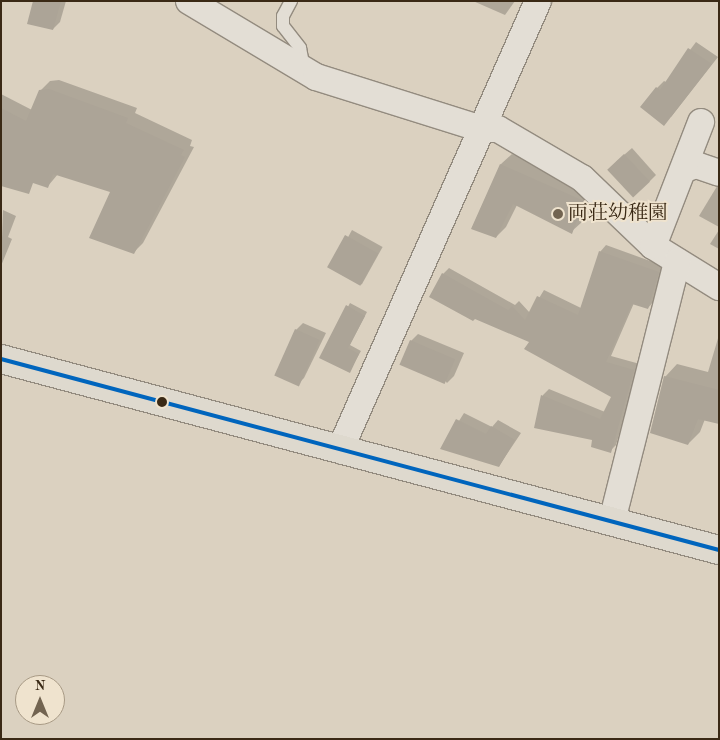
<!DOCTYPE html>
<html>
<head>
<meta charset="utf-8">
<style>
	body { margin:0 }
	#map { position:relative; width:720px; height:740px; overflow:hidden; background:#dbd1c0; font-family:"Old Standard TT","Noto Serif JP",serif }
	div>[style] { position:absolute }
	.shadow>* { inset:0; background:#0003; transform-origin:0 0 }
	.building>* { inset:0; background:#aca497; transform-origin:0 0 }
	.roads { filter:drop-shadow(1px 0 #938b7f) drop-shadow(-1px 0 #938b7f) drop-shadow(0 1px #938b7f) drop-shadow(0 -1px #938b7f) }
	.service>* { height:12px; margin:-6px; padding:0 6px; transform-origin:6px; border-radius:6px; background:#e3ded5 }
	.minor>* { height:26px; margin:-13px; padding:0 13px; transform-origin:13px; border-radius:13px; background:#e3ded5 }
	.primary>* { height:28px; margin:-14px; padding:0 14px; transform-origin:14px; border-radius:14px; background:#ded9ce }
	.bus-1>* { height:4px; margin:-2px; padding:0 2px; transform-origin:2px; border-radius:2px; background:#0065bd }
	.dots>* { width:14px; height:14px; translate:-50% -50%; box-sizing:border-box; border:2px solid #efe3ce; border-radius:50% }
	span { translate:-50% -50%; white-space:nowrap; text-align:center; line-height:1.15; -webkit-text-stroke:4px #efe3ce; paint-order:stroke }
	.poi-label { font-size:20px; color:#3a2915 }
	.left { translate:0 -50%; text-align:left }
	.frame { position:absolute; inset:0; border:2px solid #3a2915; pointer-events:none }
	.north { position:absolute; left:15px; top:675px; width:50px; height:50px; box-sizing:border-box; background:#efe3ce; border:1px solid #a79984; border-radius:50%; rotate:0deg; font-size:14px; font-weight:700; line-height:20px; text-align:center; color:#3a2915 }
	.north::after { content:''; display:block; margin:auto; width:18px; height:22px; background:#726451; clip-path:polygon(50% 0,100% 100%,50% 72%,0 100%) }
</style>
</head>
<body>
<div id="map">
	<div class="shadow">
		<i style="clip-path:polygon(35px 1px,66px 1px,60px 22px,53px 29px)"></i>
		<i style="clip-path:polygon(473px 1px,515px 1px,505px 15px)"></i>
		<i style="clip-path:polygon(696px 42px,718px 57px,671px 117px,642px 107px,657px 88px,664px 81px,666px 82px)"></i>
		<i style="clip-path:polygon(59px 80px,137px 108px,135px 113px,192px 140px,190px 146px,194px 147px,143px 243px,133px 253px,112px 191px,58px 174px,48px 186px,1px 159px,1px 94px,32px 110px,40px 91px,50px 81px)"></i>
		<i style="clip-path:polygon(632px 148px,656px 175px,649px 182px,616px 162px)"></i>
		<i style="clip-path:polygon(512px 154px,594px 190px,582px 222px,571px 232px,517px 205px,506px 227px,496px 237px,472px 228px,501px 164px)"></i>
		<i style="clip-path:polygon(719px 183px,719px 227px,699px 216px)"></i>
		<i style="clip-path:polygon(3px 210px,16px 216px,8px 237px,12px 239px,1px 266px)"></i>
		<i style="left:352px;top:230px;width:35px;height:43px;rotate:29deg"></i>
		<i style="clip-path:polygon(719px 230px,719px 249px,710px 244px)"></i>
		<i style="clip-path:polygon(606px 245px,664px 266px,654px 301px,648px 308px,634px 303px,611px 356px,640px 364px,616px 445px,610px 451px,594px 439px,536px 427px,543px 395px,549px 389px,605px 412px,612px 396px,443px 274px,449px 268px,515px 305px,519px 301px,530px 313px,544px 290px,581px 308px,600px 252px)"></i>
		<i style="clip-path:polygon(350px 303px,367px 312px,350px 345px,361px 351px,349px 372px,321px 357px)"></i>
		<i style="clip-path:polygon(303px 323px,326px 333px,304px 378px,297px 385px,296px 330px)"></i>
		<i style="clip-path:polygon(418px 334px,464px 353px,454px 376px,447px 383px,411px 341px)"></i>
		<i style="clip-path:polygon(719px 335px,719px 423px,705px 419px,700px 432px,688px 444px,665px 377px,677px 364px,708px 372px)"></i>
		<i style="clip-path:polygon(464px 413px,492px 427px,498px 420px,521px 433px,499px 466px,442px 448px)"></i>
	</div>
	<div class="building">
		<i style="clip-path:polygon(33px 1px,61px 1px,53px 30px,27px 24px)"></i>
		<i style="clip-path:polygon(688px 48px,712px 64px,664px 126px,640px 107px,656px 87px,660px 90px)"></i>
		<i style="clip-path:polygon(49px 89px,128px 118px,126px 123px,184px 150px,181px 155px,185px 157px,134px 254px,89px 238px,110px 192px,53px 174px,48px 188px,33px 183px,29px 194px,1px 186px,1px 108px,26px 121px,39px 90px)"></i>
		<i style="left:624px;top:154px;width:38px;height:23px;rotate:47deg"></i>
		<i style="clip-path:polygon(500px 164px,584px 201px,572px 234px,513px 204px,496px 238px,471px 229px)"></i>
		<i style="left:345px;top:235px;width:38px;height:37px;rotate:29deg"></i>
		<i style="clip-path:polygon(599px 251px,659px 272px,648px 309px,632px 304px,606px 362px,634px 370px,611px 453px,591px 447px,592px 440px,534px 428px,541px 395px,600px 419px,611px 397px,524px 349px,529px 342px,475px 319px,473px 321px,429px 297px,442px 273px,508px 310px,512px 306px,525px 320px,537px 296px,578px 315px)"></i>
		<i style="clip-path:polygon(346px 305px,365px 316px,348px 348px,359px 354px,350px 373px,319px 358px)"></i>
		<i style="left:295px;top:329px;width:27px;height:51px;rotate:24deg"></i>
		<i style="left:410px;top:340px;width:49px;height:27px;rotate:23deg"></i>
		<i style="clip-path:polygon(664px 376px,719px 390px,719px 424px,698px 419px,688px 445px,650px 433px)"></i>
		<i style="clip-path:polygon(456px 419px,486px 434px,491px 426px,515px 440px,499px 467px,440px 449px)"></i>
	</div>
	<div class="roads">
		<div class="service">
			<i style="left:291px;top:1px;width:17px;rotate:118deg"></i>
			<i style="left:283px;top:16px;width:10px;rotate:90deg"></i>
			<i style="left:283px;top:26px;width:28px;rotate:52deg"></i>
			<i style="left:300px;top:48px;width:20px;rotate:79deg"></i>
		</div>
		<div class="minor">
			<i style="left:189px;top:1px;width:148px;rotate:30.9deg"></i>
			<i style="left:316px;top:77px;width:174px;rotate:17.4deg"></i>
			<i style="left:482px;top:129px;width:16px"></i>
			<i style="left:498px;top:129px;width:97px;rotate:30.3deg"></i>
			<i style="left:582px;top:178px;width:98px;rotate:43.8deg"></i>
			<i style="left:653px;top:246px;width:78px;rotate:31.8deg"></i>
			<i style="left:685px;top:169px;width:12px;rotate:-20deg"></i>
			<i style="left:696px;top:165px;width:24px;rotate:19deg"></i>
			<i style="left:653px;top:246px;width:133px;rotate:-68.8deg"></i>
			<i style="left:340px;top:450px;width:491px;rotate:-66.2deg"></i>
			<i style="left:612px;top:521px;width:267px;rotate:-75.9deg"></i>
		</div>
		<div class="primary">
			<i style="left:1px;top:359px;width:743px;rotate:14.9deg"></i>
		</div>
	</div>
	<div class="bus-1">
		<i style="left:1px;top:359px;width:743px;rotate:14.9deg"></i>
	</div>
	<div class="dots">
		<i style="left:558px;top:214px;background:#726451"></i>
		<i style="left:162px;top:402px;background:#3a2915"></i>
	</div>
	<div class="poi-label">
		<span class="left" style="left:568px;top:214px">両荘幼稚園</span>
	</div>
	<div class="frame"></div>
	<div class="north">N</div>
</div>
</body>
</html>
